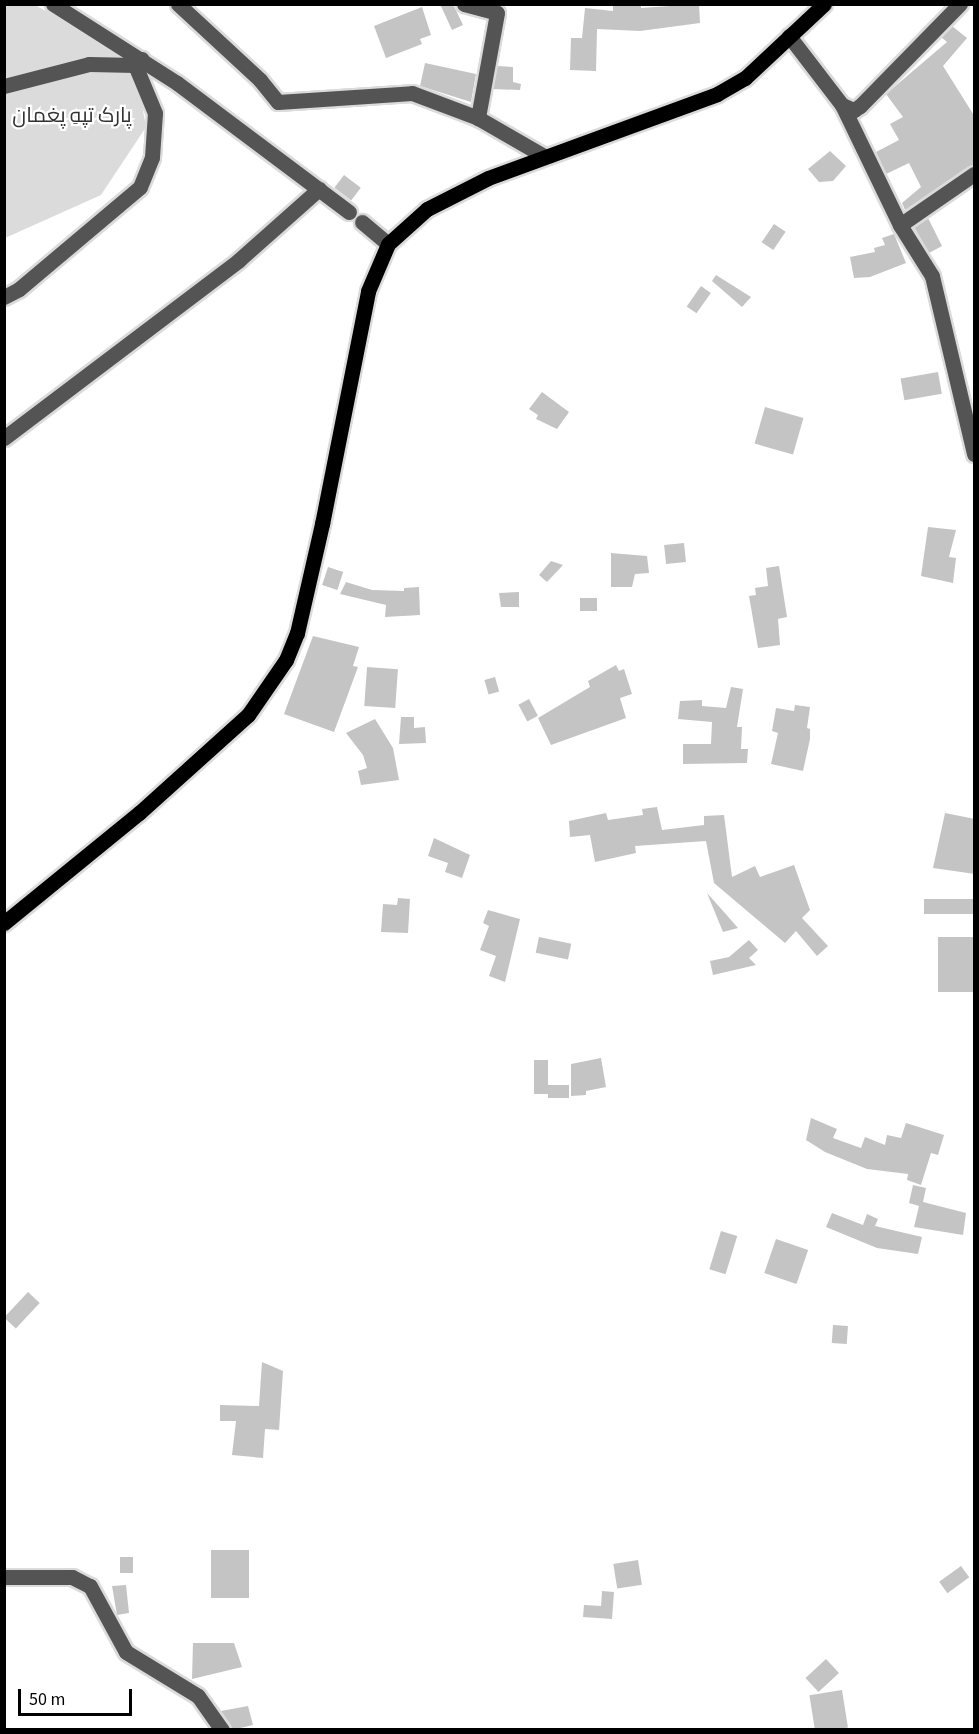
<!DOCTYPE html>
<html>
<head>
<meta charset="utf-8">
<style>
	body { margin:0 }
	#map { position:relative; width:979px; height:1734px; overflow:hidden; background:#fff; font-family:"Source Sans 3",Cairo,sans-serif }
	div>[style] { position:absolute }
	.green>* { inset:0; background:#dbdbdb }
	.building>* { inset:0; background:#c4c4c4; transform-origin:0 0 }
	.roads { filter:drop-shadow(2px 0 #dbdbdb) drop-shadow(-2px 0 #dbdbdb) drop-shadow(0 2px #dbdbdb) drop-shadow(0 -2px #dbdbdb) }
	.minor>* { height:15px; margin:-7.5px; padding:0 7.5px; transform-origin:7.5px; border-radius:7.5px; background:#545454 }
	.major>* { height:15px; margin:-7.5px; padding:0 7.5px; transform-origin:7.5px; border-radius:7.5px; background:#000 }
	span { translate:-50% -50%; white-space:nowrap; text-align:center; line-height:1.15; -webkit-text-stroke:4.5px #fff; paint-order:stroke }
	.park-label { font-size:21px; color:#323232 }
	.frame { position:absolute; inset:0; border:6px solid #000; pointer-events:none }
	.scale { position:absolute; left:18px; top:1689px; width:114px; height:27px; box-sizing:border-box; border:3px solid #000; border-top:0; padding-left:8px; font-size:18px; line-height:21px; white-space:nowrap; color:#000; -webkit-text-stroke:4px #fff; paint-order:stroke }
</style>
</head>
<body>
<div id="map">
	<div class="green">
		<i style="clip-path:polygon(5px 5px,35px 5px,107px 45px,139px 89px,146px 127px,101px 195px,5px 238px)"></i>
	</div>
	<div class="building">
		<i style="clip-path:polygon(440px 4px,453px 4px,463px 25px,452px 30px)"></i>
		<i style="clip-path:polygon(613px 4px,641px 4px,641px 8px,699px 4px,700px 23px,640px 31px,597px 29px,596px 71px,570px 70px,571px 38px,582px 38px,585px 8px,613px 11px)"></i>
		<i style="clip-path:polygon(422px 7px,431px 35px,420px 39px,422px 44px,386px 58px,374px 26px)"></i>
		<i style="clip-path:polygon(952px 26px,967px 38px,943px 66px,975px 117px,975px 164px,905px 210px,902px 203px,921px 187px,909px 163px,886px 174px,876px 152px,899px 140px,890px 124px,903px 117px,886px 94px,947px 42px,941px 37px)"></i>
		<i style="clip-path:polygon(425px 63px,476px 74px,471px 102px,420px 86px)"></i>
		<i style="clip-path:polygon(497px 66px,513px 67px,513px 82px,521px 84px,520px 90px,493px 89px)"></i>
		<i style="clip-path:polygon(830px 151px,846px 166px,833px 181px,819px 182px,808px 169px)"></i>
		<i style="left:344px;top:175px;width:21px;height:16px;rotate:37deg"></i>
		<i style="clip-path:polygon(928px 218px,942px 246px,929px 253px,914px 227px)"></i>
		<i style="left:774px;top:224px;width:14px;height:22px;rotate:34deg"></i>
		<i style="clip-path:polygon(894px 234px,906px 263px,870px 277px,854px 278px,850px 257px,875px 252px,874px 248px,885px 245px,882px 238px)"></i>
		<i style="clip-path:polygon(716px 275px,751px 297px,742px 307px,712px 281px)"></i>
		<i style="left:701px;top:286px;width:12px;height:25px;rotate:35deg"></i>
		<i style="left:938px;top:372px;width:22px;height:38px;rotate:80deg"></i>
		<i style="clip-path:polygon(542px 392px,569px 412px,557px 429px,536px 419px,538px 415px,529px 409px)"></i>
		<i style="left:765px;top:407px;width:40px;height:38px;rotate:16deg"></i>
		<i style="clip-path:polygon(928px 527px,956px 530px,949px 557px,956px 558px,953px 583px,921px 576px)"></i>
		<i style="left:684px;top:543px;width:19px;height:20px;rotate:84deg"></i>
		<i style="clip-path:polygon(611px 553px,647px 556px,649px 573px,635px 574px,632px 587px,611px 587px)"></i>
		<i style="clip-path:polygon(551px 561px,563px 565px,547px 582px,539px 575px)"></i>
		<i style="clip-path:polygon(779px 566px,787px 617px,778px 619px,780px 645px,758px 648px,749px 596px,756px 595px,755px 588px,768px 586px,766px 568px)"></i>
		<i style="left:328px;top:567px;width:16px;height:19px;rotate:18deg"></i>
		<i style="clip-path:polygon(346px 582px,372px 590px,404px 591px,404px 588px,419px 587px,420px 615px,385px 617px,386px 605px,340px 594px)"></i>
		<i style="clip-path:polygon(519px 592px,519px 607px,501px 607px,499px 593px)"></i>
		<i style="left:580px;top:598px;width:17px;height:13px"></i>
		<i style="clip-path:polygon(313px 636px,359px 647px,353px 666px,358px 667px,334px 732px,284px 714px)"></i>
		<i style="clip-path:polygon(616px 665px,619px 671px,624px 669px,632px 694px,620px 698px,626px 718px,551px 745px,538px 718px,590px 687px,588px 681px)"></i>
		<i style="left:367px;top:667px;width:31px;height:39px;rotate:4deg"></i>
		<i style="left:495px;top:677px;width:15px;height:11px;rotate:74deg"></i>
		<i style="clip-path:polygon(731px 687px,743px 689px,737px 727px,742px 727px,741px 749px,748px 749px,747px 763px,683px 764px,683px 744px,711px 744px,712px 722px,678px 719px,680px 701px,702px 700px,702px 706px,726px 708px)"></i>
		<i style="left:529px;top:699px;width:19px;height:12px;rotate:62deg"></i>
		<i style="clip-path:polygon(795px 705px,810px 707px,807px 728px,810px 729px,810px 739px,803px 771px,771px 764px,778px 733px,772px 731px,776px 708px,794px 711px)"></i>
		<i style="clip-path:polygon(401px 717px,414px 717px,414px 728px,425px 727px,426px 743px,399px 744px)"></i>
		<i style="clip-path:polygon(375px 719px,393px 748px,399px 780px,361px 785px,358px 771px,367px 768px,363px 755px,346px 733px)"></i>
		<i style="clip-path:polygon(657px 807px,662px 830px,704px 825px,704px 816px,724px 815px,732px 877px,755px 866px,760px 877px,794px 865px,810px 910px,802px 918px,828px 946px,817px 956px,796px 931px,785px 943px,714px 883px,706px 841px,635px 846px,636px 853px,595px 862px,590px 835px,570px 837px,569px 821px,606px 813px,608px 820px,643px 815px,642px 809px)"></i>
		<i style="clip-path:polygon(945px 813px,975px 819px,975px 874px,933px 868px)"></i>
		<i style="clip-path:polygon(434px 838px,470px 855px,462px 878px,445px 872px,448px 863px,428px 856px)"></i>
		<i style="clip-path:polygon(707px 893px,724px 912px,738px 928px,723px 932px)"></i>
		<i style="clip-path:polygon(398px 898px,410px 899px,408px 933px,381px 932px,383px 904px,397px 905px)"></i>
		<i style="left:975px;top:899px;width:15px;height:51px;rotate:90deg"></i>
		<i style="clip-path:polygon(488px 910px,520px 919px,505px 982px,489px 976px,496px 956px,480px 950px,489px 926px,483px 923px)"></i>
		<i style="left:539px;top:937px;width:33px;height:16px;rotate:12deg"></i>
		<i style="left:975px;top:937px;width:55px;height:37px;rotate:90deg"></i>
		<i style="clip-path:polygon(749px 940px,758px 950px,749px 958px,756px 965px,713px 975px,710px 961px,729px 957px)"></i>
		<i style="clip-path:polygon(601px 1058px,606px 1087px,586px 1091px,586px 1095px,571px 1096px,571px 1064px)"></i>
		<i style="left:534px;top:1060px;width:14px;height:34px"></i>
		<i style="left:548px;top:1085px;width:21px;height:13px"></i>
		<i style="clip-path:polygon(811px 1118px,837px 1129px,833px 1138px,861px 1148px,865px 1137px,885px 1145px,887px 1135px,901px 1138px,906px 1123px,944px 1135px,938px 1155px,931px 1153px,921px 1185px,907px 1180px,908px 1174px,867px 1169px,825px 1152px,806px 1140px)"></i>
		<i style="clip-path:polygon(913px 1185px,926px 1188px,923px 1202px,966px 1213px,963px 1235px,914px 1227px,919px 1206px,909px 1203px)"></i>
		<i style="clip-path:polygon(832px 1213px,863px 1225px,867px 1214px,878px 1219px,875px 1226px,922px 1237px,918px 1254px,877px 1248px,826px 1227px)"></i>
		<i style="left:721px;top:1231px;width:17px;height:40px;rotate:17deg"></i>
		<i style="left:776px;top:1239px;width:34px;height:36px;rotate:19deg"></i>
		<i style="left:28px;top:1292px;width:16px;height:35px;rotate:43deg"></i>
		<i style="left:833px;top:1325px;width:15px;height:18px;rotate:4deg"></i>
		<i style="clip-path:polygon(262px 1362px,283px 1371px,279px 1430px,265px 1429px,263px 1458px,232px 1455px,236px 1421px,220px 1421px,220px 1405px,259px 1406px)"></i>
		<i style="left:249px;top:1550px;width:48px;height:38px;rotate:90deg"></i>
		<i style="left:120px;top:1557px;width:13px;height:16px"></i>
		<i style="left:638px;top:1560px;width:25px;height:25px;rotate:81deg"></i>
		<i style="left:961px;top:1566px;width:14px;height:27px;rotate:54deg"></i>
		<i style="clip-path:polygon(126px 1585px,129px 1613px,117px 1615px,112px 1586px)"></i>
		<i style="clip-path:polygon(602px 1591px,614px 1592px,612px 1619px,583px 1617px,584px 1605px,601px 1606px)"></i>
		<i style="clip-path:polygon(193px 1643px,234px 1643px,242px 1667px,192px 1679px)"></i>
		<i style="left:826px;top:1659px;width:19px;height:28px;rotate:47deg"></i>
		<i style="left:842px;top:1690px;width:38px;height:33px;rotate:81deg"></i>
		<i style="clip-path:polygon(248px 1706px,253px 1725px,232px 1730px,221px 1711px)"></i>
	</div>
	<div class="roads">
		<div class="minor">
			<i style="left:53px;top:4px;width:147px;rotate:32.5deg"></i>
			<i style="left:177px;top:83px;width:215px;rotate:36.9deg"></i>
			<i style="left:178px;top:4px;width:112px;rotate:42.8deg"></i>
			<i style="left:260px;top:80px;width:28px;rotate:51deg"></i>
			<i style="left:278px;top:102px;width:134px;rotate:-3.8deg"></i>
			<i style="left:412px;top:93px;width:71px;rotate:20.7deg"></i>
			<i style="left:478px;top:118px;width:76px;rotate:29.9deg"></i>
			<i style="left:464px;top:4px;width:34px;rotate:15deg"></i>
			<i style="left:497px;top:13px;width:107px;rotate:100.3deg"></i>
			<i style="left:789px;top:36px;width:87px;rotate:52.5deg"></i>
			<i style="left:842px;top:105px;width:133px;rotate:64.2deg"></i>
			<i style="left:900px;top:225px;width:60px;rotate:57.9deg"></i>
			<i style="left:932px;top:276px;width:183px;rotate:76.7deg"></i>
			<i style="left:4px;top:86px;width:88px;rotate:-14.5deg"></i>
			<i style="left:89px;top:64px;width:46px;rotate:1.2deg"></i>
			<i style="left:135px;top:65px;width:9px;rotate:-41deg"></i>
			<i style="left:842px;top:105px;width:13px;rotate:23deg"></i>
			<i style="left:854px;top:110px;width:7px;rotate:-34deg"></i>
			<i style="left:860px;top:106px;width:143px;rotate:-45.6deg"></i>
			<i style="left:362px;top:222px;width:34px;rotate:40deg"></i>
			<i style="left:900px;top:225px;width:90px;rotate:-34.6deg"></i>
			<i style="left:4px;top:297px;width:17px;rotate:-28deg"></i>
			<i style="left:19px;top:289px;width:158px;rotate:-40.1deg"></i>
			<i style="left:140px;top:187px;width:32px;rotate:-68deg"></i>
			<i style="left:152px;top:157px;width:44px;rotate:-86.1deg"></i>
			<i style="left:155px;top:113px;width:52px;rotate:-112.6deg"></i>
			<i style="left:4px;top:438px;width:295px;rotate:-37.1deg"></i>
			<i style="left:239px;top:260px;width:107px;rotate:-41.6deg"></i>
			<i style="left:4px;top:1577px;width:68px"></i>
			<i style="left:72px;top:1577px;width:20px;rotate:27deg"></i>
			<i style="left:90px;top:1586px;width:75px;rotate:61.4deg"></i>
			<i style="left:126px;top:1652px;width:84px;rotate:31.4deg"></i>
			<i style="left:198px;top:1696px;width:42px;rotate:54.8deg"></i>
		</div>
		<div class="major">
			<i style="left:4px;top:923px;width:174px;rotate:-39.2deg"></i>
			<i style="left:139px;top:813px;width:147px;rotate:-42deg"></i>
			<i style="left:248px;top:715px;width:67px;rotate:-55.4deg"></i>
			<i style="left:286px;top:660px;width:29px;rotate:-68deg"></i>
			<i style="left:297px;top:633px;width:112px;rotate:-77.1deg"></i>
			<i style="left:322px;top:524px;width:237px;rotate:-78.8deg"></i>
			<i style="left:368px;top:291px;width:51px;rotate:-66.9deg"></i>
			<i style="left:388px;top:244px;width:52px;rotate:-41.9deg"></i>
			<i style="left:427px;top:209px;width:68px;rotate:-26.9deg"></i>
			<i style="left:488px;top:178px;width:244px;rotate:-20.1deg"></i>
			<i style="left:717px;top:94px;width:32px;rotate:-30deg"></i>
			<i style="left:745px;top:78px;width:108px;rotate:-43.1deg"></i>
		</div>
	</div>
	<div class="park-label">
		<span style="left:72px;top:115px">پارک تپهِ پغمان</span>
	</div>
	<div class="frame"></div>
	<div class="scale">50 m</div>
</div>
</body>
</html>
